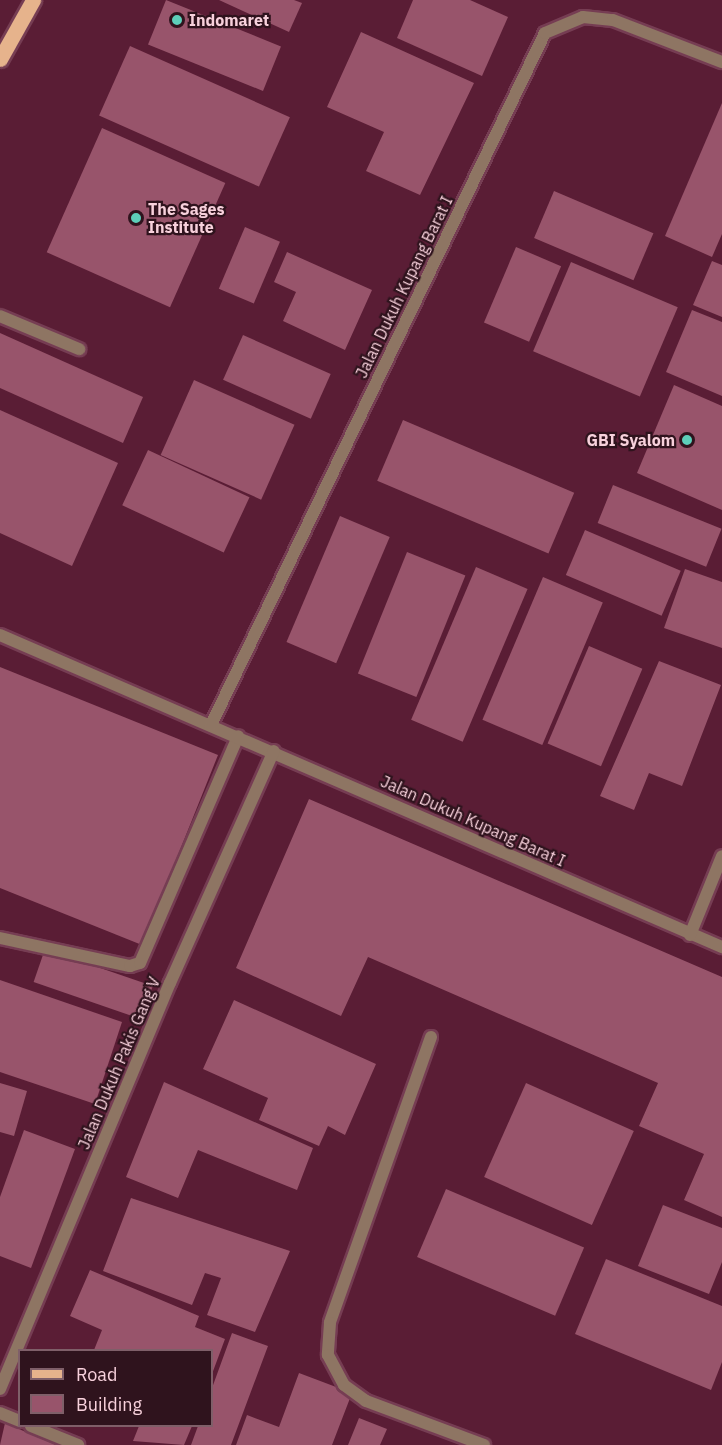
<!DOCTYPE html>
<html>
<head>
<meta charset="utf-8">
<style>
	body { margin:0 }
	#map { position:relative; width:722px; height:1445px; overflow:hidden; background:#5a1d35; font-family:"IBM Plex Sans",sans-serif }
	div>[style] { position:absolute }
	.building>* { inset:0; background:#98546b; transform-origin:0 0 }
	.roads { filter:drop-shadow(2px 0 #763d53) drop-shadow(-2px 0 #763d53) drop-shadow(0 2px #763d53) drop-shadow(0 -2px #763d53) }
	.lane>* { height:12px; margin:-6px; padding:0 6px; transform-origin:6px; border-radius:6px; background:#8e7563 }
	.street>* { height:12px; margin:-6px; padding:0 6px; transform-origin:6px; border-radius:6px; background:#8e7563 }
	.primary>* { height:15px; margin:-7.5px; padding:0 7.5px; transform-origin:7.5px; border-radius:7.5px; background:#e6b38c }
	.dots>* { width:16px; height:16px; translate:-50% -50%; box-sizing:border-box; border:3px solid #2f131d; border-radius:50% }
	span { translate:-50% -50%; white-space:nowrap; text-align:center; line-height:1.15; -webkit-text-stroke:4.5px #2f131d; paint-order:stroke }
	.poi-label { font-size:16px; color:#f8d1dc; font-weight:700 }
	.left { translate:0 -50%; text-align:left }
	.right { translate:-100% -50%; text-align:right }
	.street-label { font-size:16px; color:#f8d1dc }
	.legend { position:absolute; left:18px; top:1349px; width:195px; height:78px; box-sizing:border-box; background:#2f131d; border:2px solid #7f5f69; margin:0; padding:8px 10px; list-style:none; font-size:18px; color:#f8d1dc }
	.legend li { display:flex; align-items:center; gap:12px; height:30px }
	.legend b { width:30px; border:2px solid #7f5f69 }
</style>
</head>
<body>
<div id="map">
	<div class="building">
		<i style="left:166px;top:0;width:124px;height:48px;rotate:22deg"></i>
		<i style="clip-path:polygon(219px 0,294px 0,302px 3px,289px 32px)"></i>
		<i style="clip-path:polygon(413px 0,470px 0,508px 17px,482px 76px,397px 38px)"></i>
		<i style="clip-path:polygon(361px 32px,474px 83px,420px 195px,366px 171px,384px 132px,327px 107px)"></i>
		<i style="left:130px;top:46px;width:175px;height:76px;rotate:24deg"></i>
		<i style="clip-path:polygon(722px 103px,722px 234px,712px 257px,665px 236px)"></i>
		<i style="left:102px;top:128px;width:135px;height:136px;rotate:24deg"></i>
		<i style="left:554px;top:191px;width:108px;height:51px;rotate:23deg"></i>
		<i style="left:245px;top:227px;width:38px;height:67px;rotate:23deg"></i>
		<i style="left:516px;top:247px;width:49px;height:82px;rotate:23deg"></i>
		<i style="clip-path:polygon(287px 252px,372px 290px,345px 350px,283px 321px,296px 292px,274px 282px)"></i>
		<i style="clip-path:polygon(712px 261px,722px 265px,722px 317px,693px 305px)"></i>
		<i style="left:571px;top:262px;width:116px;height:97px;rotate:23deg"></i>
		<i style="clip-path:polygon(692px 310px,722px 322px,722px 396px,666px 372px)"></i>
		<i style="clip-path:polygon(0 333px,143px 397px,123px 443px,0 388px)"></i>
		<i style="left:243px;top:335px;width:96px;height:49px;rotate:24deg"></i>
		<i style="left:194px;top:380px;width:110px;height:82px;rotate:24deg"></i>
		<i style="clip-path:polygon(674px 385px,722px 406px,722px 510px,637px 473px)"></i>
		<i style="clip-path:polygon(0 410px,118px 463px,72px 566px,0 533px)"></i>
		<i style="left:403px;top:420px;width:186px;height:66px;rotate:23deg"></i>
		<i style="left:148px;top:450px;width:112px;height:61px;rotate:25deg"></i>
		<i style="left:613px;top:485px;width:117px;height:41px;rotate:22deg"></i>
		<i style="left:340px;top:516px;width:54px;height:137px;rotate:23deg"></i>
		<i style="left:585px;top:530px;width:104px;height:49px;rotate:23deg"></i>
		<i style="left:407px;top:552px;width:63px;height:131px;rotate:22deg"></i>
		<i style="left:476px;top:567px;width:56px;height:166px;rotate:23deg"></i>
		<i style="clip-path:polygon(685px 569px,722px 582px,722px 648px,664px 628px)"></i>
		<i style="left:543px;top:577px;width:65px;height:155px;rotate:23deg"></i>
		<i style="left:589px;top:646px;width:58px;height:106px;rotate:23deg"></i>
		<i style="clip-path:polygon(659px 661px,721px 685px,682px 786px,649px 773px,634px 810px,600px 796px)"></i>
		<i style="clip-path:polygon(0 667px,218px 755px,142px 945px,0 888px)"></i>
		<i style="clip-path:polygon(309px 799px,722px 977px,722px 1217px,684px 1200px,704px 1154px,639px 1126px,658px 1083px,368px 957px,341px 1016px,236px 968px)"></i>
		<i style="left:45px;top:949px;width:114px;height:35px;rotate:19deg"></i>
		<i style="clip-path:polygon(0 980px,122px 1022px,95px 1104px,0 1072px)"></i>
		<i style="clip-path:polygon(234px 1000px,376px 1064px,345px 1135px,328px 1126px,319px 1146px,259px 1120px,268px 1098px,203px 1069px)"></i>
		<i style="clip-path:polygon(164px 1082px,313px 1148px,297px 1190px,198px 1150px,178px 1198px,126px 1177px)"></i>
		<i style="clip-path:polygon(0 1083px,27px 1091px,14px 1136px,0 1132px)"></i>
		<i style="left:526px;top:1083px;width:118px;height:103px;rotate:24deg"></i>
		<i style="clip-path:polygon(24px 1130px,75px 1149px,31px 1268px,0 1256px,0 1197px)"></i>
		<i style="left:446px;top:1189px;width:150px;height:74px;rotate:23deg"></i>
		<i style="clip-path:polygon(131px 1198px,290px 1251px,255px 1332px,207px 1315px,221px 1278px,205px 1273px,192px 1305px,103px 1271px)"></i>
		<i style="clip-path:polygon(663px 1205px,722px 1228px,722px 1262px,709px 1294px,638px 1266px)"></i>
		<i style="clip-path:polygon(606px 1259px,722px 1306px,722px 1362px,711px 1390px,575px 1334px)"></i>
		<i style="clip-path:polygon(90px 1270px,199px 1316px,195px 1327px,225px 1339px,212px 1374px,212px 1350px,94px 1350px,102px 1330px,70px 1316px)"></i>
		<i style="clip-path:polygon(232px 1333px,268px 1346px,231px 1445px,191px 1445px,198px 1426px,212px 1426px,212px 1388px)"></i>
		<i style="clip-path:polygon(299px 1373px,352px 1393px,332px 1445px,236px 1445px,247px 1415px,279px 1427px)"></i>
		<i style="clip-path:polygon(359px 1418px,387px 1429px,380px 1445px,348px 1445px)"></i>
		<i style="clip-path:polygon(5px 1423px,56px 1445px,0 1445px)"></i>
		<i style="clip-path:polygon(139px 1426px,192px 1426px,184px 1445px,133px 1441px)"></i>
	</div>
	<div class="roads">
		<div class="lane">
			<i style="left:0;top:316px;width:86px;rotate:22.7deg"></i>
			<i style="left:0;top:938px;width:133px;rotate:12.2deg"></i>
			<i style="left:130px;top:966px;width:10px;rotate:-17deg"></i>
			<i style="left:140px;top:963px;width:247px;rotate:-66.6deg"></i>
		</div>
		<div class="street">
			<i style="left:0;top:635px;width:787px;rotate:23.37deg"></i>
			<i style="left:211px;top:725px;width:768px;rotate:-64.24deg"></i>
			<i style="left:545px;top:33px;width:41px;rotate:-22.8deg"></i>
			<i style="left:583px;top:17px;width:30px;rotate:6deg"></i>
			<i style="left:613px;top:20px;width:117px;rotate:21.1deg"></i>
			<i style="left:690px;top:935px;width:85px;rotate:-67.9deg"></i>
			<i style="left:431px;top:1037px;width:303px;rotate:109.5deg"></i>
			<i style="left:330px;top:1323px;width:32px;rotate:94deg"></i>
			<i style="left:328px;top:1355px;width:34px;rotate:62deg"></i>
			<i style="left:344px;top:1385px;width:27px;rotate:36deg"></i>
			<i style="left:366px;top:1401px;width:126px;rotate:20.4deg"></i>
			<i style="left:0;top:1389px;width:440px;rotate:-67.3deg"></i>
			<i style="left:170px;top:983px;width:254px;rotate:-65.9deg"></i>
			<i style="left:0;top:1413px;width:22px;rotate:22deg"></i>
			<i style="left:31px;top:1426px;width:51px;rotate:22deg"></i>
		</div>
		<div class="primary">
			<i style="left:0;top:59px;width:68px;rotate:-60.8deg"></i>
		</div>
	</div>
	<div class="dots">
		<i style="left:177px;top:20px;background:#5dceb9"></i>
		<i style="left:136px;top:218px;background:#5dceb9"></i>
		<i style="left:687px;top:440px;background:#5dceb9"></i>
	</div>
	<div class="poi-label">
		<span class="left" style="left:189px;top:20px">Indomaret</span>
		<span class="left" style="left:148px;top:218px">The Sages<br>Institute</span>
		<span class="right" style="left:675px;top:440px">GBI Syalom</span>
	</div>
	<div class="street-label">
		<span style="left:404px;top:287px;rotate:-64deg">Jalan Dukuh Kupang Barat I</span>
		<span style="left:473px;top:821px;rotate:24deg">Jalan Dukuh Kupang Barat I</span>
		<span style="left:119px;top:1063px;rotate:-67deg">Jalan Dukuh Pakis Gang V</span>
	</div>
	<ul class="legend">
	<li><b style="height:8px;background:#e6b38c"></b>Road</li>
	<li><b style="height:16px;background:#98546b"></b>Building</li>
	</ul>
</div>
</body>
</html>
